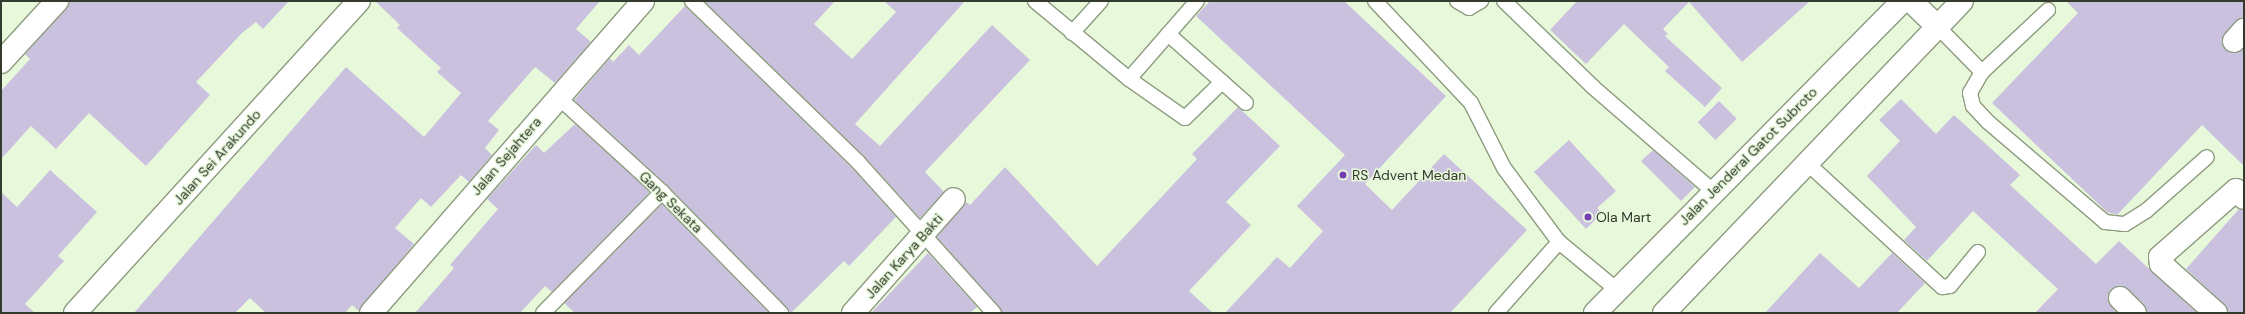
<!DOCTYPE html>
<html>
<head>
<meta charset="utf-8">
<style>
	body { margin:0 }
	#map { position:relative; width:2245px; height:314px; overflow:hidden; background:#e8f9db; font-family:"DM Sans",sans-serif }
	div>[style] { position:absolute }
	.building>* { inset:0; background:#cac1df; transform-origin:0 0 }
	.roads { filter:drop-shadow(1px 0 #8d9c80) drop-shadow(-1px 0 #8d9c80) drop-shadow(0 1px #8d9c80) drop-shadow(0 -1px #8d9c80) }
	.lane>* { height:14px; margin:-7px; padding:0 7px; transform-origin:7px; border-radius:7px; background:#fff }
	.street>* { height:22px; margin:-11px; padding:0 11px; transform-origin:11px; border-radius:11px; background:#fff }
	.primary>* { height:22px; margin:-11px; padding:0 11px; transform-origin:11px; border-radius:11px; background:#fff }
	.dots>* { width:11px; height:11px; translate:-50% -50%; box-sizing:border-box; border:2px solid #e8f9db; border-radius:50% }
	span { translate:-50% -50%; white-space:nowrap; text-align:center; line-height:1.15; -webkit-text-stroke:3px #e8f9db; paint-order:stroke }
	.street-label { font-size:14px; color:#333a2e }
	.poi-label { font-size:14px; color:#333a2e }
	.left { translate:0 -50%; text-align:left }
	.frame { position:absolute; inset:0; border:2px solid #333a2e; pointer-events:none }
</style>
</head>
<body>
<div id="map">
	<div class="building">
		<i style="clip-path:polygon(69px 1px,289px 1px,263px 29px,256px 22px,242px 33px,196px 82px,210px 95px,146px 166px,89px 113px,56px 149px,31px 126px,1px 159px,1px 91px,30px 59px,25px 54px,66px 9px)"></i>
		<i style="clip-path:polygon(375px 1px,600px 1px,576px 29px,591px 42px,555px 83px,535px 67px,488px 121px,499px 130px,485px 148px,492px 155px,469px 182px,461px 175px,431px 207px,421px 198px,395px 228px,414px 244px,359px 311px,352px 305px,345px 313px,266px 313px,250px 298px,235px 313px,134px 313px,346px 67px,424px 137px,461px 93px,437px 72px,441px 68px,397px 28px,400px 25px)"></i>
		<i style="clip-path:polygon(704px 1px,835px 1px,814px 24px,852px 59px,896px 12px,884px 1px,965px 1px,855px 124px,880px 146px,992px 25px,1030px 60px,925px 172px,944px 192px,920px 218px,864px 156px)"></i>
		<i style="clip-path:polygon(1210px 1px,1344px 1px,1446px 96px,1365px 184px,1392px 210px,1444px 154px,1527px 230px,1450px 313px,1225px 313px,1277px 257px,1290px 268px,1323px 231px,1297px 206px,1345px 155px,1196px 16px)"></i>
		<i style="clip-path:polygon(1577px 1px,1810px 1px,1742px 62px,1689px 2px,1663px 29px,1668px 34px,1665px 36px,1722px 88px,1705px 107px,1665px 71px,1669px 67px,1624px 24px,1586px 64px,1550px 30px)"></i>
		<i style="clip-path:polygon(2066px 1px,2244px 1px,2244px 18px,2235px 22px,2222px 39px,2222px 45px,2231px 53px,2244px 49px,2244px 166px,2202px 125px,2117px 215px,2107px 212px,1992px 103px,2078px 13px)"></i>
		<i style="clip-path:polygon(685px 6px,852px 168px,896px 217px,849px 266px,844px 261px,791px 313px,668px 186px,574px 100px,610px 58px,613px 62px,629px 45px,639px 55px)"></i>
		<i style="clip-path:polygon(1901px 99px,1936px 134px,1954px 115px,2020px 175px,2010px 185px,2096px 264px,2119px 241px,2197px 313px,2147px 313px,2144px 304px,2123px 286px,2111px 289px,2108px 295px,2108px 302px,2117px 313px,2035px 313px,2058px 289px,1973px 211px,1927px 261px,1904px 240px,1916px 227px,1867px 176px,1900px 141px,1879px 120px)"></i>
		<i style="left:1719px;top:101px;width:25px;height:30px;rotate:45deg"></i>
		<i style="clip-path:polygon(1238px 107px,1280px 146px,1226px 202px,1251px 225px,1189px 291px,1213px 313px,1003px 313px,937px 237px,966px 202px,970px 205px,1005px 167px,1097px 266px,1197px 159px,1192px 154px)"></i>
		<i style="clip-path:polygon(575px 124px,650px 192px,552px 292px,545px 286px,520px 313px,415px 313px,454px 268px,450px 265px,498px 209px,487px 199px,536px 145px,544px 153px)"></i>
		<i style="clip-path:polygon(1569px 140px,1616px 191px,1597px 208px,1602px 213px,1586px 229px,1534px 172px)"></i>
		<i style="clip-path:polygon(1653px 150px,1695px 187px,1681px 201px,1641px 161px)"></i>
		<i style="clip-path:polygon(50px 170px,97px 212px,58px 256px,64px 261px,25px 304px,35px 313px,1px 313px,1px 192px,17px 207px)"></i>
		<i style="clip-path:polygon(662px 204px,769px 313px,575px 313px,564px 303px)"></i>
		<i style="clip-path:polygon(2239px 209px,2244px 210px,2244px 313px,2228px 313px,2224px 304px,2186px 269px)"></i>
		<i style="clip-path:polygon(928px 253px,977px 307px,970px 313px,871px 313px)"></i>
		<i style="clip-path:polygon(1820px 253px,1859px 288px,1892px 253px,1925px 283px,1897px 313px,1765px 313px)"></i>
	</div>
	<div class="roads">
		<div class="lane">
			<i style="left:692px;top:1px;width:231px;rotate:44.1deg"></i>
			<i style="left:858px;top:162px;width:203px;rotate:48deg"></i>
			<i style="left:1035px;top:1px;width:122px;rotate:39.7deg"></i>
			<i style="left:1129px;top:79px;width:103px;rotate:-48.9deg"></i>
			<i style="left:1375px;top:1px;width:140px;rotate:46.7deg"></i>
			<i style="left:1471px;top:103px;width:73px;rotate:63.1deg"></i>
			<i style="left:1504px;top:168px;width:92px;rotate:53.4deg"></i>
			<i style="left:1559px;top:242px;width:74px;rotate:39.5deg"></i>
			<i style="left:1457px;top:1px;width:14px;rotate:30deg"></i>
			<i style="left:1469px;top:8px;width:14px;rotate:-30deg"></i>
			<i style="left:1504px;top:1px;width:124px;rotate:44deg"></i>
			<i style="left:1593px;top:87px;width:159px;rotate:40.9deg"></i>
			<i style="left:2048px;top:10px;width:91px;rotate:136.8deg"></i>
			<i style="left:1982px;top:72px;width:24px;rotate:120deg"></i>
			<i style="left:1970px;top:93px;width:13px;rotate:77deg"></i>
			<i style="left:1973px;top:106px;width:22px;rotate:47deg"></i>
			<i style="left:1988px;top:122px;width:154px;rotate:40.5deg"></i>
			<i style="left:2105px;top:222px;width:20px;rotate:6deg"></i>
			<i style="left:2125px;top:224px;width:25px;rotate:-32deg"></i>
			<i style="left:2146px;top:211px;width:81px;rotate:-41.5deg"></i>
			<i style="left:1936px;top:25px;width:66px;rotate:45.6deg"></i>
			<i style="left:1072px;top:33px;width:43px;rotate:-47.8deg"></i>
			<i style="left:1168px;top:34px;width:104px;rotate:41.5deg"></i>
			<i style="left:1129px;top:79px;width:68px;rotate:34.9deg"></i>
			<i style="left:1185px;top:118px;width:52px;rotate:-44.2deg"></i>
			<i style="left:557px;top:96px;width:142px;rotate:42.4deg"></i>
			<i style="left:662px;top:192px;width:170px;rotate:45.5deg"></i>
			<i style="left:1806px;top:162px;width:185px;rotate:42.6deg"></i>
			<i style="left:1942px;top:287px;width:8px;rotate:-7deg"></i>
			<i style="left:1950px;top:286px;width:44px;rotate:-50.5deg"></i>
			<i style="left:543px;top:313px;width:170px;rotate:-45.5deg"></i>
			<i style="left:1496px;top:313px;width:95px;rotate:-48.4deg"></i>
		</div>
		<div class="street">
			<i style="left:1911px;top:1px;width:35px;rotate:44deg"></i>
			<i style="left:2234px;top:41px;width:15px;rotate:-48deg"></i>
			<i style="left:1px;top:62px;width:83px;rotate:-47.4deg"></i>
			<i style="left:2120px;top:298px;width:21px;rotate:45deg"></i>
			<i style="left:75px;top:313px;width:422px;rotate:-47.7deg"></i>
			<i style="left:371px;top:313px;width:414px;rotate:-48.9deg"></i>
			<i style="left:853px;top:313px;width:152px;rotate:-48.5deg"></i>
			<i style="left:2216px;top:313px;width:74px;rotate:-138.3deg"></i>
			<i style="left:2161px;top:264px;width:7px;rotate:-98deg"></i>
			<i style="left:2160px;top:257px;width:101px;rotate:-41.4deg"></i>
			<i style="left:2236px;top:190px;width:11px;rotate:45deg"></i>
		</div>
		<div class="primary">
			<i style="left:1595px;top:313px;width:438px;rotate:-45.4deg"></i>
			<i style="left:1664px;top:313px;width:431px;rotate:-46.3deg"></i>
		</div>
	</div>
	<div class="dots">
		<i style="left:1343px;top:175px;background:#733eb5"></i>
		<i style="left:1588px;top:217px;background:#733eb5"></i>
	</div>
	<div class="street-label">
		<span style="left:506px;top:156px;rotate:-49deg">Jalan Sejahtera</span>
		<span style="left:1748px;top:156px;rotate:-45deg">Jalan Jenderal Gatot Subroto</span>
		<span style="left:217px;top:157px;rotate:-48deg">Jalan Sei Arakundo</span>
		<span style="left:671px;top:202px;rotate:44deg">Gang Sekata</span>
		<span style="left:904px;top:256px;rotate:-48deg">Jalan Karya Bakti</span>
	</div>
	<div class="poi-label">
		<span class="left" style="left:1352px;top:175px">RS Advent Medan</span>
		<span class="left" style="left:1596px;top:217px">Ola Mart</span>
	</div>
	<div class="frame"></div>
</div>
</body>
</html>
